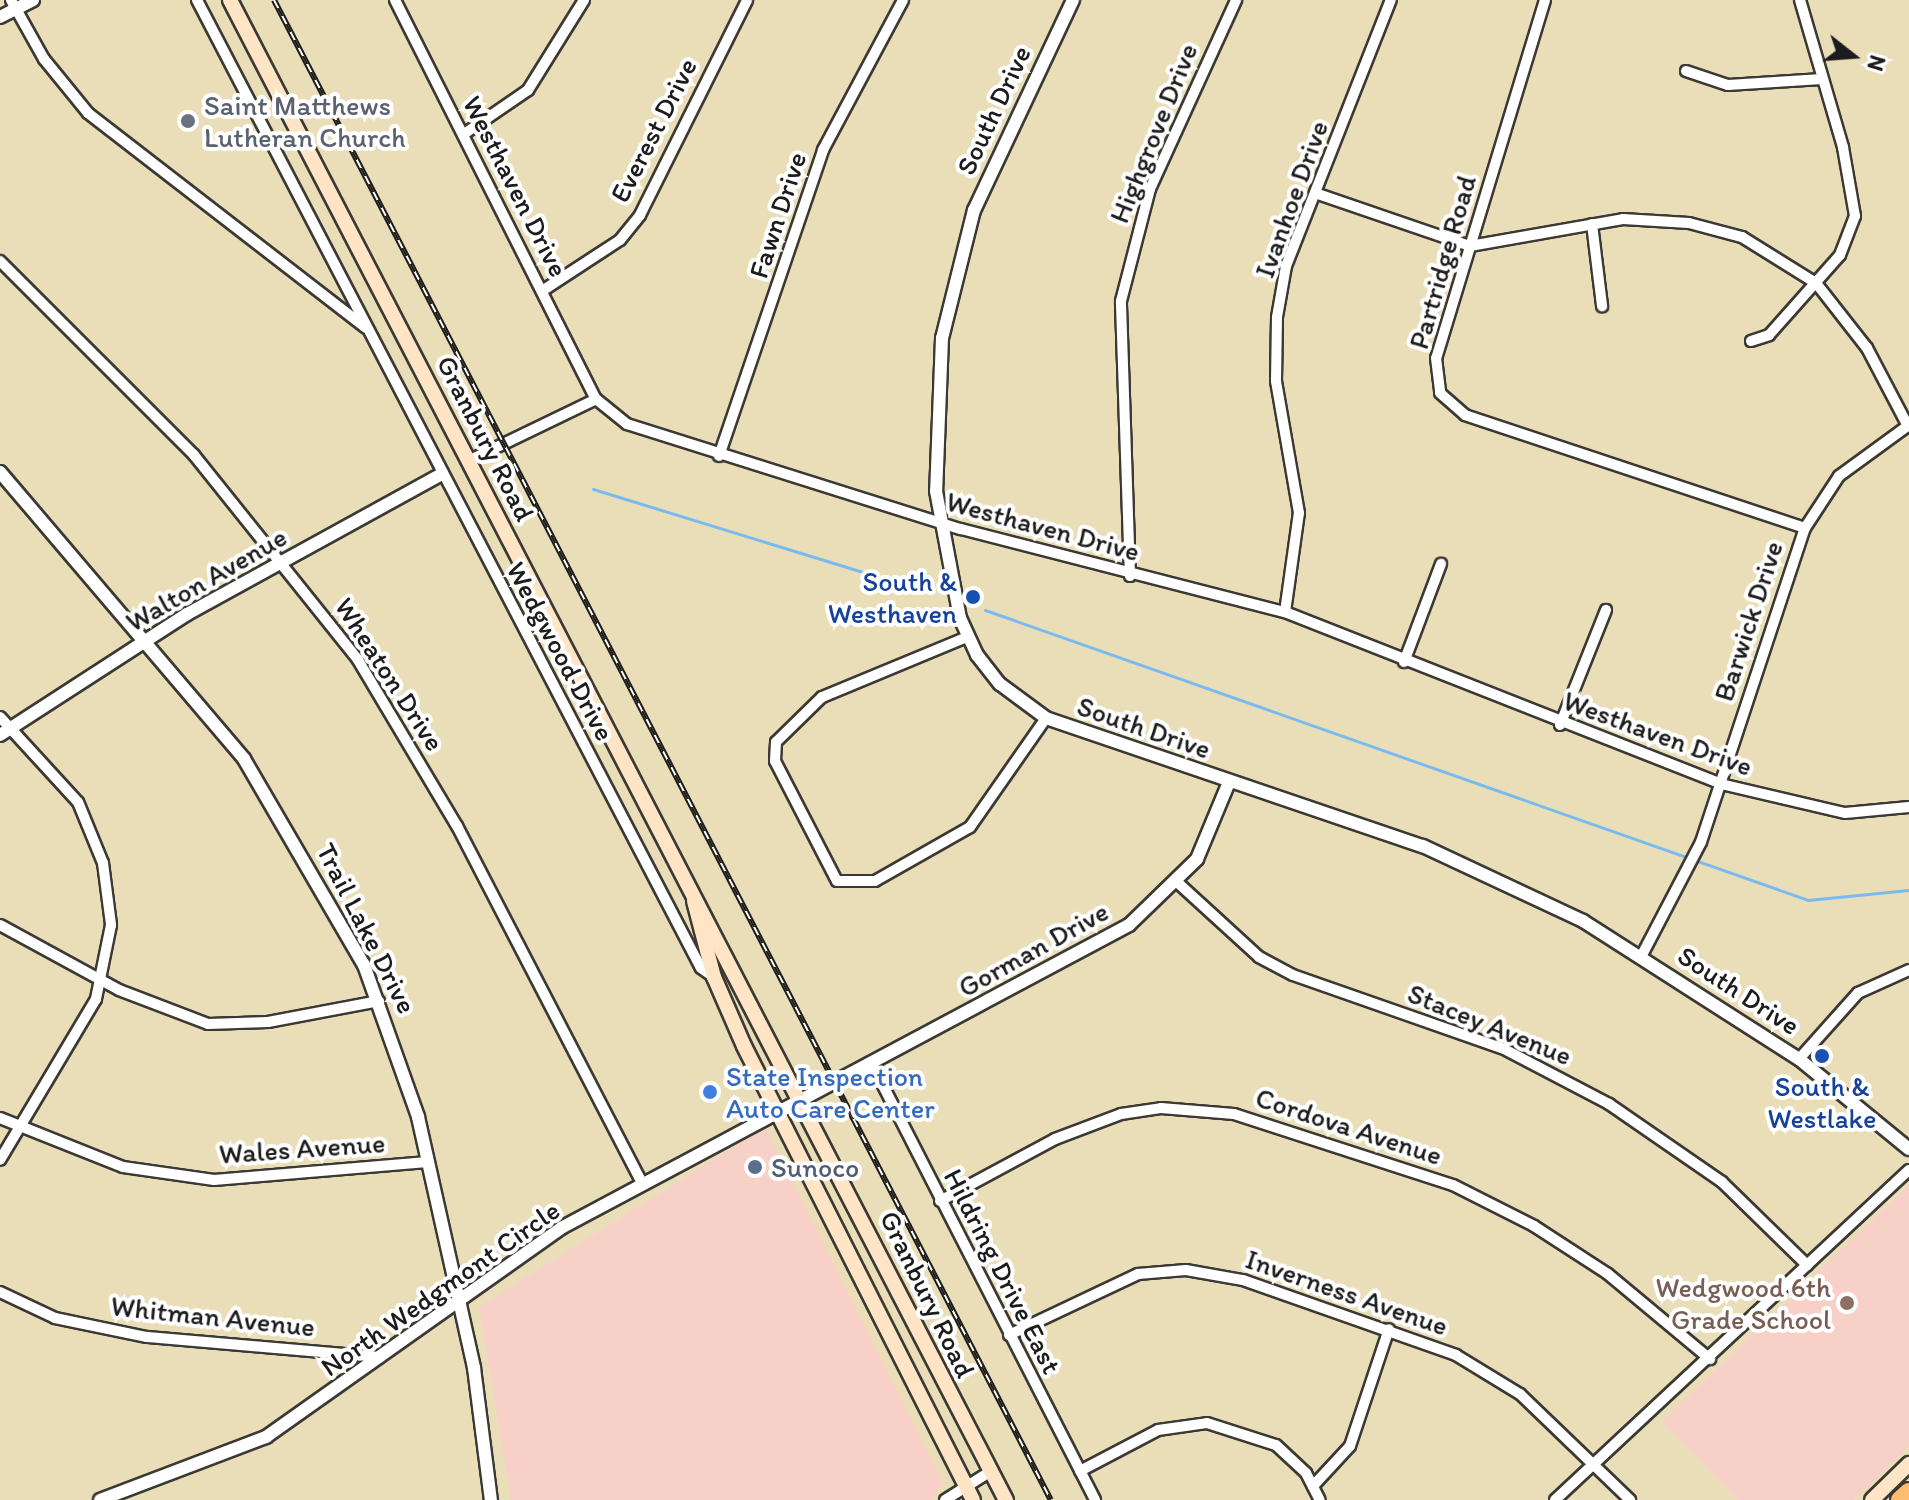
<!DOCTYPE html>
<html>
<head>
<meta charset="utf-8">
<style>
	body { margin:0 }
	#map { position:relative; width:1909px; height:1500px; overflow:hidden; background:#eadeb9; font-family:Itim,sans-serif }
	div>[style] { position:absolute }
	.built>* { inset:0; background:#f7d1c8 }
	.stream>* { height:3px; margin:-1.5px; padding:0 1.5px; transform-origin:1.5px; border-radius:1.5px; background:#7abbef }
	.roads { filter:drop-shadow(2px 0 #3b3934) drop-shadow(-2px 0 #3b3934) drop-shadow(0 2px #3b3934) drop-shadow(0 -2px #3b3934) }
	.minor>* { height:10px; margin:-5px; padding:0 5px; transform-origin:5px; border-radius:5px; background:#fff }
	.tertiary>* { height:12px; margin:-6px; padding:0 6px; transform-origin:6px; border-radius:6px; background:#fff }
	.secondary>* { height:14px; margin:-7px; padding:0 7px; transform-origin:7px; border-radius:7px; background:#ffe4c6 }
	.motorway>* { height:18px; margin:-9px; padding:0 9px; transform-origin:9px; border-radius:9px; background:#febc70 }
	.rail>* { height:6px; margin-top:-3px; transform-origin:0; background:repeating-linear-gradient(90deg,#fff 0 9px,#1c1c1c 0 18px); box-sizing:border-box; border-block:2px solid #1c1c1c }
	.dots>* { width:22px; height:22px; translate:-50% -50%; box-sizing:border-box; border:4px solid #fff; border-radius:50% }
	span { translate:-50% -50%; white-space:nowrap; text-align:center; line-height:1.15; -webkit-text-stroke:8px #fff; paint-order:stroke }
	.worship-label { font-size:28px; color:#5b616d }
	.left { translate:0 -50%; text-align:left }
	.street-label { font-size:28px; color:#1c1c1c }
	.transit-label { font-size:28px; color:#164399 }
	.right { translate:-100% -50%; text-align:right }
	.shop-label { font-size:28px; color:#366cbe }
	.service-label { font-size:28px; color:#4e5e75 }
	.education-label { font-size:28px; color:#785e54 }
	.north { position:absolute; left:1813px; top:16px; width:80px; height:80px; -webkit-text-stroke:6px #fff; paint-order:stroke; rotate:107deg; font-size:22px; font-weight:700; line-height:32px; text-align:center; color:#1c1c1c }
	.north::after { content:''; display:block; margin:auto; width:28px; height:36px; background:#1c1c1c; clip-path:polygon(50% 0,100% 100%,50% 72%,0 100%) }
</style>
</head>
<body>
<div id="map">
	<div class="built">
		<i style="clip-path:polygon(765px 1127px,943px 1483px,931px 1500px,511px 1500px,479px 1307px)"></i>
		<i style="clip-path:polygon(1909px 1185px,1909px 1446px,1854px 1500px,1738px 1500px,1662px 1421px)"></i>
	</div>
	<div class="stream">
		<i style="left:593px;top:489px;width:346px;rotate:17.1deg"></i>
		<i style="left:985px;top:610px;width:873px;rotate:19.41deg"></i>
		<i style="left:1808px;top:900px;width:101px;rotate:-5.7deg"></i>
	</div>
	<div class="roads">
		<div class="minor">
			<i style="left:11px;top:0;width:68px;rotate:60.8deg"></i>
			<i style="left:44px;top:59px;width:70px;rotate:50.8deg"></i>
			<i style="left:88px;top:113px;width:351px;rotate:37.7deg"></i>
			<i style="left:197px;top:0;width:1091px;rotate:62.5deg"></i>
			<i style="left:701px;top:968px;width:16px;rotate:35deg"></i>
			<i style="left:395px;top:0;width:447px;rotate:63.3deg"></i>
			<i style="left:596px;top:399px;width:40px;rotate:39deg"></i>
			<i style="left:627px;top:424px;width:350px;rotate:17.5deg"></i>
			<i style="left:961px;top:529px;width:334px;rotate:14.4deg"></i>
			<i style="left:1285px;top:612px;width:469px;rotate:21.5deg"></i>
			<i style="left:1721px;top:784px;width:127px;rotate:13.2deg"></i>
			<i style="left:1845px;top:813px;width:64px;rotate:-5.4deg"></i>
			<i style="left:1545px;top:0;width:374px;rotate:106.9deg"></i>
			<i style="left:1436px;top:358px;width:35px;rotate:83deg"></i>
			<i style="left:1440px;top:393px;width:33px;rotate:41deg"></i>
			<i style="left:1465px;top:415px;width:358px;rotate:18.4deg"></i>
			<i style="left:1686px;top:71px;width:44px;rotate:18.4deg"></i>
			<i style="left:1728px;top:85px;width:94px;rotate:-3.7deg"></i>
			<i style="left:464px;top:134px;width:78px;rotate:-34.5deg"></i>
			<i style="left:528px;top:90px;width:106px;rotate:-58.1deg"></i>
			<i style="left:1315px;top:193px;width:164px;rotate:18.9deg"></i>
			<i style="left:1470px;top:246px;width:155px;rotate:-10deg"></i>
			<i style="left:1623px;top:219px;width:66px;rotate:3.5deg"></i>
			<i style="left:1689px;top:223px;width:55px;rotate:14.8deg"></i>
			<i style="left:1742px;top:237px;width:87px;rotate:31.9deg"></i>
			<i style="left:1816px;top:283px;width:83px;rotate:51.9deg"></i>
			<i style="left:1867px;top:348px;width:88px;rotate:62.3deg"></i>
			<i style="left:1592px;top:224px;width:83px;rotate:83deg"></i>
			<i style="left:0;top:261px;width:274px;rotate:45deg"></i>
			<i style="left:194px;top:455px;width:263px;rotate:51.3deg"></i>
			<i style="left:358px;top:660px;width:193px;rotate:59.2deg"></i>
			<i style="left:457px;top:826px;width:402px;rotate:62.6deg"></i>
			<i style="left:542px;top:291px;width:93px;rotate:-33.2deg"></i>
			<i style="left:620px;top:240px;width:32px;rotate:-51deg"></i>
			<i style="left:640px;top:215px;width:240px;rotate:-63.5deg"></i>
			<i style="left:1751px;top:341px;width:19px;rotate:-18deg"></i>
			<i style="left:1769px;top:335px;width:107px;rotate:-48.4deg"></i>
			<i style="left:1840px;top:255px;width:42px;rotate:-69deg"></i>
			<i style="left:1855px;top:216px;width:70px;rotate:-99.9deg"></i>
			<i style="left:1843px;top:147px;width:153px;rotate:-106.3deg"></i>
			<i style="left:719px;top:456px;width:323px;rotate:-71.2deg"></i>
			<i style="left:823px;top:150px;width:170px;rotate:-61.9deg"></i>
			<i style="left:468px;top:461px;width:142px;rotate:-25.8deg"></i>
			<i style="left:1130px;top:576px;width:275px;rotate:-91.9deg"></i>
			<i style="left:1121px;top:301px;width:116px;rotate:-75.5deg"></i>
			<i style="left:1150px;top:189px;width:208px;rotate:-65.5deg"></i>
			<i style="left:1285px;top:612px;width:100px;rotate:-82deg"></i>
			<i style="left:1299px;top:513px;width:134px;rotate:-99.9deg"></i>
			<i style="left:1276px;top:381px;width:64px;rotate:-89.1deg"></i>
			<i style="left:1277px;top:317px;width:52px;rotate:-80deg"></i>
			<i style="left:1286px;top:266px;width:286px;rotate:-68.5deg"></i>
			<i style="left:967px;top:637px;width:157px;rotate:157.5deg"></i>
			<i style="left:822px;top:697px;width:64px;rotate:135.6deg"></i>
			<i style="left:776px;top:742px;width:19px;rotate:93deg"></i>
			<i style="left:775px;top:761px;width:135px;rotate:62.7deg"></i>
			<i style="left:837px;top:881px;width:38px"></i>
			<i style="left:875px;top:881px;width:109px;rotate:-29.6deg"></i>
			<i style="left:970px;top:827px;width:133px;rotate:-55.1deg"></i>
			<i style="left:1404px;top:662px;width:105px;rotate:-69.3deg"></i>
			<i style="left:0;top:717px;width:115px;rotate:47.5deg"></i>
			<i style="left:78px;top:802px;width:66px;rotate:67.7deg"></i>
			<i style="left:103px;top:863px;width:63px;rotate:82.6deg"></i>
			<i style="left:111px;top:925px;width:76px;rotate:101.5deg"></i>
			<i style="left:96px;top:999px;width:187px;rotate:120.8deg"></i>
			<i style="left:1560px;top:725px;width:124px;rotate:-68.2deg"></i>
			<i style="left:1177px;top:882px;width:111px;rotate:42.4deg"></i>
			<i style="left:1259px;top:957px;width:38px;rotate:28deg"></i>
			<i style="left:1293px;top:975px;width:221px;rotate:19.3deg"></i>
			<i style="left:1502px;top:1048px;width:121px;rotate:27.6deg"></i>
			<i style="left:1609px;top:1104px;width:137px;rotate:34.6deg"></i>
			<i style="left:1722px;top:1182px;width:119px;rotate:44.3deg"></i>
			<i style="left:0;top:925px;width:136px;rotate:28.6deg"></i>
			<i style="left:119px;top:990px;width:95px;rotate:20.9deg"></i>
			<i style="left:208px;top:1024px;width:60px;rotate:-1.9deg"></i>
			<i style="left:268px;top:1022px;width:113px;rotate:-10.7deg"></i>
			<i style="left:1642px;top:955px;width:127px;rotate:-62.4deg"></i>
			<i style="left:1701px;top:842px;width:331px;rotate:-71.7deg"></i>
			<i style="left:1805px;top:528px;width:62px;rotate:-56.8deg"></i>
			<i style="left:1839px;top:476px;width:87px;rotate:-36.1deg"></i>
			<i style="left:1799px;top:1059px;width:89px;rotate:-48.2deg"></i>
			<i style="left:1858px;top:993px;width:56px;rotate:-24.3deg"></i>
			<i style="left:871px;top:1062px;width:492px;rotate:62.9deg"></i>
			<i style="left:0;top:1118px;width:132px;rotate:21.7deg"></i>
			<i style="left:123px;top:1167px;width:92px;rotate:8.1deg"></i>
			<i style="left:214px;top:1180px;width:214px;rotate:-4.8deg"></i>
			<i style="left:940px;top:1201px;width:131px;rotate:-28.3deg"></i>
			<i style="left:1055px;top:1139px;width:71px;rotate:-20.7deg"></i>
			<i style="left:1121px;top:1114px;width:40px;rotate:-8.5deg"></i>
			<i style="left:1161px;top:1108px;width:73px;rotate:4.7deg"></i>
			<i style="left:1234px;top:1114px;width:230px;rotate:18deg"></i>
			<i style="left:1453px;top:1185px;width:91px;rotate:26.8deg"></i>
			<i style="left:1534px;top:1226px;width:88px;rotate:33deg"></i>
			<i style="left:1608px;top:1274px;width:133px;rotate:39.8deg"></i>
			<i style="left:0;top:1292px;width:61px;rotate:25.3deg"></i>
			<i style="left:55px;top:1318px;width:94px;rotate:11.7deg"></i>
			<i style="left:147px;top:1337px;width:234px;rotate:4.9deg"></i>
			<i style="left:1009px;top:1335px;width:143px;rotate:-25.3deg"></i>
			<i style="left:1138px;top:1274px;width:48px;rotate:-4.8deg"></i>
			<i style="left:1186px;top:1270px;width:58px;rotate:10deg"></i>
			<i style="left:1243px;top:1280px;width:226px;rotate:19.4deg"></i>
			<i style="left:1456px;top:1355px;width:75px;rotate:31.4deg"></i>
			<i style="left:1520px;top:1394px;width:153px;rotate:43.9deg"></i>
			<i style="left:1080px;top:1471px;width:88px;rotate:-27.7deg"></i>
			<i style="left:1158px;top:1430px;width:49px;rotate:-8.1deg"></i>
			<i style="left:1207px;top:1423px;width:72px;rotate:17.7deg"></i>
			<i style="left:1276px;top:1445px;width:41px;rotate:43deg"></i>
			<i style="left:1306px;top:1473px;width:30px;rotate:63deg"></i>
			<i style="left:1313px;top:1486px;width:54px;rotate:-47.2deg"></i>
			<i style="left:1350px;top:1446px;width:123px;rotate:-71.6deg"></i>
			<i style="left:945px;top:1500px;width:54px;rotate:-32.2deg"></i>
			<i style="left:1555px;top:1500px;width:484px;rotate:-43deg"></i>
		</div>
		<div class="tertiary">
			<i style="left:1073px;top:0;width:232px;rotate:115.2deg"></i>
			<i style="left:974px;top:210px;width:132px;rotate:104deg"></i>
			<i style="left:942px;top:338px;width:153px;rotate:92.2deg"></i>
			<i style="left:936px;top:491px;width:129px;rotate:79.3deg"></i>
			<i style="left:960px;top:618px;width:41px;rotate:65.3deg"></i>
			<i style="left:977px;top:655px;width:37px;rotate:52deg"></i>
			<i style="left:1000px;top:684px;width:57px;rotate:36.5deg"></i>
			<i style="left:1046px;top:718px;width:398px;rotate:18.8deg"></i>
			<i style="left:1423px;top:846px;width:177px;rotate:25.1deg"></i>
			<i style="left:1583px;top:921px;width:256px;rotate:32.6deg"></i>
			<i style="left:1799px;top:1059px;width:142px;rotate:39.3deg"></i>
			<i style="left:0;top:17px;width:37px;rotate:-27deg"></i>
			<i style="left:0;top:472px;width:377px;rotate:49.6deg"></i>
			<i style="left:244px;top:759px;width:238px;rotate:59.8deg"></i>
			<i style="left:364px;top:965px;width:161px;rotate:70.4deg"></i>
			<i style="left:418px;top:1117px;width:257px;rotate:77.4deg"></i>
			<i style="left:474px;top:1368px;width:133px;rotate:82.7deg"></i>
			<i style="left:0;top:735px;width:223px;rotate:-32.9deg"></i>
			<i style="left:187px;top:614px;width:291px;rotate:-28.8deg"></i>
			<i style="left:100px;top:1500px;width:178px;rotate:-20.8deg"></i>
			<i style="left:266px;top:1437px;width:362px;rotate:-35.3deg"></i>
			<i style="left:561px;top:1228px;width:644px;rotate:-28.08deg"></i>
			<i style="left:1129px;top:925px;width:95px;rotate:-44.1deg"></i>
			<i style="left:1197px;top:859px;width:83px;rotate:-67.4deg"></i>
		</div>
		<div class="secondary">
			<i style="left:230px;top:0;width:1689px;rotate:62.65deg"></i>
			<i style="left:694px;top:901px;width:79px;rotate:75.3deg"></i>
			<i style="left:714px;top:977px;width:75px;rotate:66.5deg"></i>
			<i style="left:744px;top:1046px;width:508px;rotate:63.23deg"></i>
			<i style="left:1872px;top:1500px;width:52px;rotate:-44.2deg"></i>
		</div>
		<div class="motorway">
			<i style="left:1900px;top:1500px;width:12px;rotate:-42deg"></i>
		</div>
	</div>
	<div class="rail">
		<i style="left:274px;top:0;width:1689px;rotate:62.62deg"></i>
	</div>
	<div class="dots">
		<i style="left:188px;top:121px;background:#6b7280"></i>
		<i style="left:973px;top:597px;background:#1a4fb4"></i>
		<i style="left:1822px;top:1056px;background:#1a4fb4"></i>
		<i style="left:710px;top:1092px;background:#3f7fe0"></i>
		<i style="left:755px;top:1167px;background:#5c6f8a"></i>
		<i style="left:1847px;top:1303px;background:#8d6e63"></i>
	</div>
	<div class="worship-label">
		<span class="left" style="left:204px;top:121px">Saint Matthews<br>Lutheran Church</span>
	</div>
	<div class="street-label">
		<span style="left:993px;top:110px;rotate:-65deg">South Drive</span>
		<span style="left:653px;top:130px;rotate:-63deg">Everest Drive</span>
		<span style="left:1153px;top:133px;rotate:-68deg">Highgrove Drive</span>
		<span style="left:516px;top:186px;rotate:63deg">Westhaven Drive</span>
		<span style="left:1291px;top:199px;rotate:-70deg">Ivanhoe Drive</span>
		<span style="left:777px;top:215px;rotate:-72deg">Fawn Drive</span>
		<span style="left:1442px;top:262px;rotate:-74deg">Partridge Road</span>
		<span style="left:486px;top:438px;rotate:63deg">Granbury Road</span>
		<span style="left:1043px;top:526px;rotate:15deg">Westhaven Drive</span>
		<span style="left:206px;top:579px;rotate:-30deg">Walton Avenue</span>
		<span style="left:1748px;top:621px;rotate:-72deg">Barwick Drive</span>
		<span style="left:561px;top:651px;rotate:62deg">Wedgwood Drive</span>
		<span style="left:390px;top:674px;rotate:57deg">Wheaton Drive</span>
		<span style="left:1144px;top:727px;rotate:19deg">South Drive</span>
		<span style="left:1658px;top:733px;rotate:20deg">Westhaven Drive</span>
		<span style="left:367px;top:928px;rotate:63deg">Trail Lake Drive</span>
		<span style="left:1033px;top:949px;rotate:-29deg">Gorman Drive</span>
		<span style="left:1739px;top:990px;rotate:33deg">South Drive</span>
		<span style="left:1490px;top:1024px;rotate:22deg">Stacey Avenue</span>
		<span style="left:1349px;top:1126px;rotate:18deg">Cordova Avenue</span>
		<span style="left:302px;top:1148px;rotate:-4deg">Wales Avenue</span>
		<span style="left:1003px;top:1271px;rotate:63deg">Hildring Drive East</span>
		<span style="left:440px;top:1288px;rotate:-35deg">North Wedgmont Circle</span>
		<span style="left:1347px;top:1292px;rotate:19deg">Inverness Avenue</span>
		<span style="left:928px;top:1294px;rotate:64deg">Granbury Road</span>
		<span style="left:213px;top:1316px;rotate:6deg">Whitman Avenue</span>
	</div>
	<div class="transit-label">
		<span class="right" style="left:957px;top:597px">South &amp;<br>Westhaven</span>
		<span style="left:1822px;top:1102px">South &amp;<br>Westlake</span>
	</div>
	<div class="shop-label">
		<span class="left" style="left:726px;top:1092px">State Inspection<br>Auto Care Center</span>
	</div>
	<div class="service-label">
		<span class="left" style="left:771px;top:1167px">Sunoco</span>
	</div>
	<div class="education-label">
		<span class="right" style="left:1831px;top:1303px">Wedgwood 6th<br>Grade School</span>
	</div>
	<div class="north">N</div>
</div>
</body>
</html>
